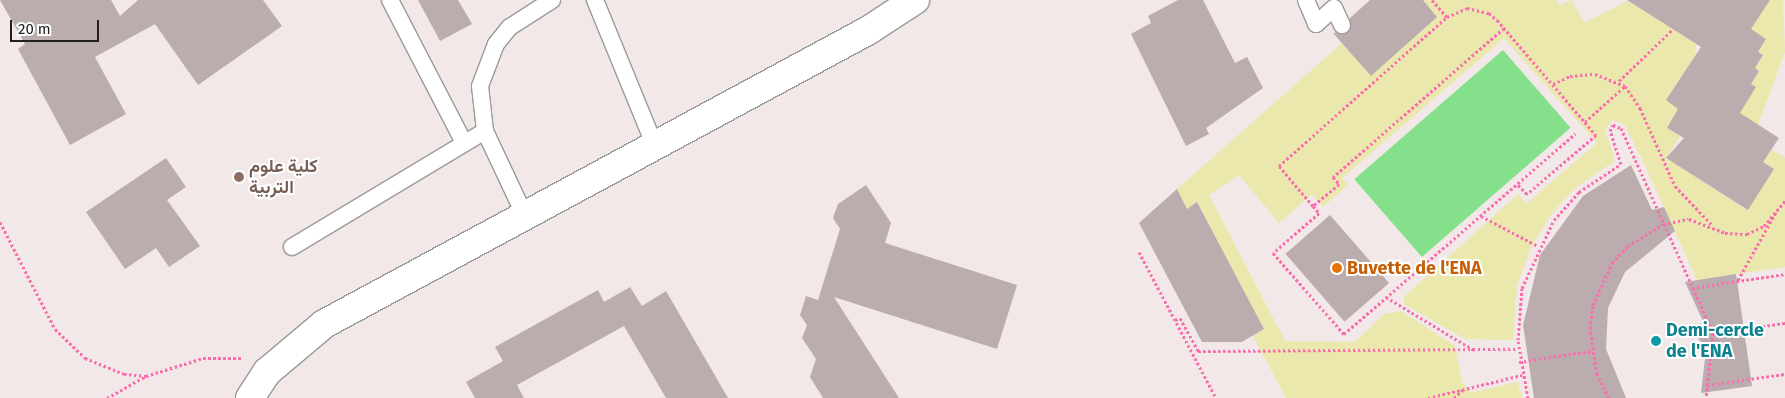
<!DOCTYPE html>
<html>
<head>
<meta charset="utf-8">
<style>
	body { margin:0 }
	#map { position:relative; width:1785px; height:398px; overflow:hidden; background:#f1e8e7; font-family:"Fira Sans",Vazirmatn,sans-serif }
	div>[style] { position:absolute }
	.grass>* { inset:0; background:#ebe8ad }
	.pitch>* { inset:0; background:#84e08a; transform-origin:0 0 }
	.building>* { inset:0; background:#bbacae; transform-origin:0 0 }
	.path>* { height:3px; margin-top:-1.5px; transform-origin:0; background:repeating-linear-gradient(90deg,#fb6dae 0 2.5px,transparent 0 5px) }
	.roads { filter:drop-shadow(1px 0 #9a9a9a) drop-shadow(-1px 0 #9a9a9a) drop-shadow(0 1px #9a9a9a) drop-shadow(0 -1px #9a9a9a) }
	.service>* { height:16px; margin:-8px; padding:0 8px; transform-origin:8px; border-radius:8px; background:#fff }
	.minor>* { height:28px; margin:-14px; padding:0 14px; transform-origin:14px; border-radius:14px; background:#fff }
	.dots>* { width:14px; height:14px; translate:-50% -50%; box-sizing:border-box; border:2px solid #fff; border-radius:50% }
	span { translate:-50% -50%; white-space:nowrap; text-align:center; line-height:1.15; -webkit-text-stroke:4px #fff; paint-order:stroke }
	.education-label { font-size:18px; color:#785e54; font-weight:700 }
	.left { translate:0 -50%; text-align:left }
	.food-label { font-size:18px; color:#c56008; font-weight:700 }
	.culture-label { font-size:18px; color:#0d838f; font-weight:700 }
	.scale { position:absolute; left:10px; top:20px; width:89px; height:22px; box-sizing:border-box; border:2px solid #202020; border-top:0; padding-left:6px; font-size:15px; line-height:18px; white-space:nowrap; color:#202020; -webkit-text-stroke:4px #fff; paint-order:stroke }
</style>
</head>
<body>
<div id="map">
	<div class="grass">
		<i style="clip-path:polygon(1423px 0,1556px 0,1559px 5px,1572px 0,1584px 23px,1628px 1px,1696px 44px,1694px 85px,1681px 77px,1666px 100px,1678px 109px,1667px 128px,1680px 136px,1666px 158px,1747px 210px,1774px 169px,1763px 162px,1771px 150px,1785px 157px,1785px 267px,1697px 280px,1641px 157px,1624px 124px,1612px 120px,1605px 130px,1615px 161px,1575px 188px,1549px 217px,1530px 250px,1517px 286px,1513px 340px,1465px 339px,1404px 304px,1404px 297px,1518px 194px,1526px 204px,1597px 143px,1504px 38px,1342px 178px,1348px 185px,1323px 207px,1312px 194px,1279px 223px,1239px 175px,1209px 195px,1285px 341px,1355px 342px,1384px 314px,1401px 311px,1455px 346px,1462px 382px,1471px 393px,1518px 382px,1522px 398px,1286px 398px,1253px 336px,1264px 329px,1197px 202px,1187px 209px,1177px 189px,1342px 43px,1371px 76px,1437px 17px)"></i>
		<i style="clip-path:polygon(1763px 0,1783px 0,1785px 52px,1758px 125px,1736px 111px,1756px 88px,1751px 84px,1759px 71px,1755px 68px,1763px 55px,1758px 52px,1766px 39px,1751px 29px,1768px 3px)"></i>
	</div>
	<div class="pitch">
		<i style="left:1503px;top:50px;width:103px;height:197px;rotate:49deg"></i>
	</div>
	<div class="building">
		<i style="clip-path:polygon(0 0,111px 0,120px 16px,138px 0,263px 0,282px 26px,198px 85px,155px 24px,95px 57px,126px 114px,70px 145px,18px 49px,25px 44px)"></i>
		<i style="clip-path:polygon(418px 0,458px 0,472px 24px,440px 41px)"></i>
		<i style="clip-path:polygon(1178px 0,1203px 0,1235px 63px,1247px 57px,1263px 88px,1206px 128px,1209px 134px,1186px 146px,1131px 34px,1151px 23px,1148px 16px)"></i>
		<i style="clip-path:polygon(1370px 0,1423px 0,1437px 17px,1371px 76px,1333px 33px,1350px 31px,1350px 18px)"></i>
		<i style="clip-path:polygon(1627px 0,1770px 0,1751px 29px,1766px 39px,1758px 52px,1763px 55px,1755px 68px,1759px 71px,1751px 84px,1756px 87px,1740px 113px,1779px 138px,1763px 162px,1774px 169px,1748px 210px,1666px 158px,1684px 138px,1667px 128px,1678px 109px,1666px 100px,1701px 47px)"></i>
		<i style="clip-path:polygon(166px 158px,186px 187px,167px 200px,200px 246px,169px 267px,156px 248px,125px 269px,86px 212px)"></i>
		<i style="clip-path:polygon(1631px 165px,1652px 210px,1664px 207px,1675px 231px,1625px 272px,1608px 308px,1606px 349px,1626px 398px,1534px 398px,1523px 325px,1540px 255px,1583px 196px)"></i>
		<i style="clip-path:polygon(866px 185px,891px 223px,885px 243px,1017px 285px,997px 349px,834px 297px,899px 398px,823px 398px,810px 377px,816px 359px,802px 338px,807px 325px,800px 315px,806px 296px,818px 300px,840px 229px,833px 218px,838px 204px)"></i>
		<i style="clip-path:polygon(1177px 189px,1187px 209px,1197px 202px,1264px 329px,1242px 342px,1202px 342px,1139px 223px)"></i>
		<i style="left:1330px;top:215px;width:90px;height:59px;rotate:49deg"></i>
		<i style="clip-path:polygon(1736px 274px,1752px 386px,1701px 393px,1706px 350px,1694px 332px,1703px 321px,1685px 282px)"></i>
		<i style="clip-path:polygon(630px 287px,642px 306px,666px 291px,728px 398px,666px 398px,624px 326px,517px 385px,524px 398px,475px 398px,466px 382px,503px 361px,495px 347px,598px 290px,604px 302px)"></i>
	</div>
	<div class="path">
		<i style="left:1432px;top:0;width:23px;rotate:49deg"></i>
		<i style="left:1504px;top:28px;width:227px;rotate:138.9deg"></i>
		<i style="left:1333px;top:177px;width:9px;rotate:49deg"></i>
		<i style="left:1339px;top:184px;width:34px;rotate:140deg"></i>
		<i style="left:1313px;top:206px;width:9px;rotate:49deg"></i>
		<i style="left:1319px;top:213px;width:61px;rotate:139deg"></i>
		<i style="left:1273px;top:253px;width:108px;rotate:48.8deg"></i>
		<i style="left:1344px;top:334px;width:306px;rotate:-40.9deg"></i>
		<i style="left:1619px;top:81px;width:75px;rotate:-43.9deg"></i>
		<i style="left:1553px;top:84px;width:19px;rotate:-25deg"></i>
		<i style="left:1570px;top:76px;width:25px;rotate:-5deg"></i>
		<i style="left:1595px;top:74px;width:32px;rotate:22deg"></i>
		<i style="left:1625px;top:86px;width:27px;rotate:56deg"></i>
		<i style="left:1640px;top:108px;width:85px;rotate:65.8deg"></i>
		<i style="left:1675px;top:186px;width:55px;rotate:46.5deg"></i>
		<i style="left:1585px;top:122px;width:54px;rotate:-42deg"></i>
		<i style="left:1313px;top:206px;width:52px;rotate:-130.4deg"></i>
		<i style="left:1279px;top:166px;width:225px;rotate:-41.6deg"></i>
		<i style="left:1447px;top:17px;width:22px;rotate:-24deg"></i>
		<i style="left:1467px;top:8px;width:23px;rotate:13deg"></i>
		<i style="left:1489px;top:13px;width:11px;rotate:41deg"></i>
		<i style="left:1497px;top:20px;width:152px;rotate:49.3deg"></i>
		<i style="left:1596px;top:135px;width:91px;rotate:139.5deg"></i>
		<i style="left:1527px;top:194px;width:14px;rotate:-135deg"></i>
		<i style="left:1481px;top:216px;width:64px;rotate:27.8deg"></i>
		<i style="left:0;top:222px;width:120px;rotate:62.8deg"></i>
		<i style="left:55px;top:329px;width:42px;rotate:44deg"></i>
		<i style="left:85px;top:358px;width:42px;rotate:22.3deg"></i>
		<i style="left:124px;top:374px;width:22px;rotate:5deg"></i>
		<i style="left:146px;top:376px;width:60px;rotate:-17.5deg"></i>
		<i style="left:203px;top:358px;width:38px"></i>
		<i style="left:1139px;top:252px;width:165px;rotate:62.2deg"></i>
		<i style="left:1738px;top:280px;width:78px;rotate:-60.8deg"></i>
		<i style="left:1692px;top:288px;width:94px;rotate:-8.6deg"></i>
		<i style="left:1386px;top:297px;width:103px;rotate:31.1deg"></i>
		<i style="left:1175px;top:320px;width:5px;rotate:-22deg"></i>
		<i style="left:1180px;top:318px;width:38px;rotate:61deg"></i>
		<i style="left:1198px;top:351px;width:320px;rotate:-0.4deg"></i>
		<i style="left:1713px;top:333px;width:73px;rotate:-7.9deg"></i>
		<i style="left:1519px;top:362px;width:73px;rotate:-8.7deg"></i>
		<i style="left:1707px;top:385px;width:79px;rotate:-8deg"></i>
		<i style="left:107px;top:398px;width:45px;rotate:-29.4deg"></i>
		<i style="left:1428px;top:398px;width:97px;rotate:-13.7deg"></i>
		<i style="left:1454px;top:398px;width:12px;rotate:-42deg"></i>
		<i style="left:1528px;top:398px;width:59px;rotate:-99.8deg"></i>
		<i style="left:1518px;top:340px;width:52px;rotate:-85.6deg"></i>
		<i style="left:1522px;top:288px;width:75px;rotate:-64.8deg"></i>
		<i style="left:1554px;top:220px;width:38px;rotate:-48deg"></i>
		<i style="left:1579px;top:192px;width:50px;rotate:-33.7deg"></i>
		<i style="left:1621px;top:164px;width:35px;rotate:-108deg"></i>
		<i style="left:1610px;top:131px;width:7px;rotate:-63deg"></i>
		<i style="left:1613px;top:125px;width:9px;rotate:21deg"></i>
		<i style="left:1621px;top:128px;width:225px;rotate:65.8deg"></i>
		<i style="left:1713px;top:333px;width:65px;rotate:96.1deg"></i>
		<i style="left:1609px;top:398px;width:27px;rotate:-117deg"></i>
		<i style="left:1597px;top:374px;width:47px;rotate:-98.7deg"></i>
		<i style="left:1590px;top:328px;width:23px;rotate:-83deg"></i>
		<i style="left:1593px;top:305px;width:46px;rotate:-65.7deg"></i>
		<i style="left:1612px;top:263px;width:23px;rotate:-47deg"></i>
		<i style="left:1628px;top:246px;width:41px;rotate:-32.2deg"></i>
		<i style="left:1663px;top:224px;width:26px;rotate:-11deg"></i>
		<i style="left:1689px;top:219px;width:39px;rotate:21deg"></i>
		<i style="left:1725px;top:233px;width:22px;rotate:3deg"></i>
		<i style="left:1747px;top:234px;width:19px;rotate:-25deg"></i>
		<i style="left:1764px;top:226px;width:33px;rotate:-50deg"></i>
	</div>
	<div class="roads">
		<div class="service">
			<i style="left:390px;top:0;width:161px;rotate:62.6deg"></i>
			<i style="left:595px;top:0;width:156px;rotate:67.7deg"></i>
			<i style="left:1306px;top:0;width:26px;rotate:67deg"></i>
			<i style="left:1316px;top:24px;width:24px;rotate:-42deg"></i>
			<i style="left:1334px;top:8px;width:19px;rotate:65deg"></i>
			<i style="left:524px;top:214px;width:92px;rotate:-115.2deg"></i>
			<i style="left:485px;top:131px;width:45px;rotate:-96.3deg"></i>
			<i style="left:480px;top:86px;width:45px;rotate:-69.1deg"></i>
			<i style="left:496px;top:44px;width:22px;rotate:-51deg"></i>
			<i style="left:510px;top:27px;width:50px;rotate:-32.7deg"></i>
			<i style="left:292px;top:247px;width:225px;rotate:-31deg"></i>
		</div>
		<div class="minor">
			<i style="left:250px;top:398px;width:31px;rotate:-57deg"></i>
			<i style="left:267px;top:372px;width:75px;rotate:-40.1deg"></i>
			<i style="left:324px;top:324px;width:619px;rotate:-28.34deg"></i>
			<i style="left:869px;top:30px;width:55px;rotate:-33.1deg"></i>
		</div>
	</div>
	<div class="dots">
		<i style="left:239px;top:177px;background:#8d6e63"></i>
		<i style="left:1337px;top:268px;background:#e8710a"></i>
		<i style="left:1656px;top:341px;background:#0f9aa8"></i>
	</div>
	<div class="education-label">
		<span class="left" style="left:249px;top:177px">كلية علوم<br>التربية</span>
	</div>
	<div class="food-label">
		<span class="left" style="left:1347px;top:268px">Buvette de l'ENA</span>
	</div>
	<div class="culture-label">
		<span class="left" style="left:1666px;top:341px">Demi-cercle<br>de l'ENA</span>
	</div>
	<div class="scale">20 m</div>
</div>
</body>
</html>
